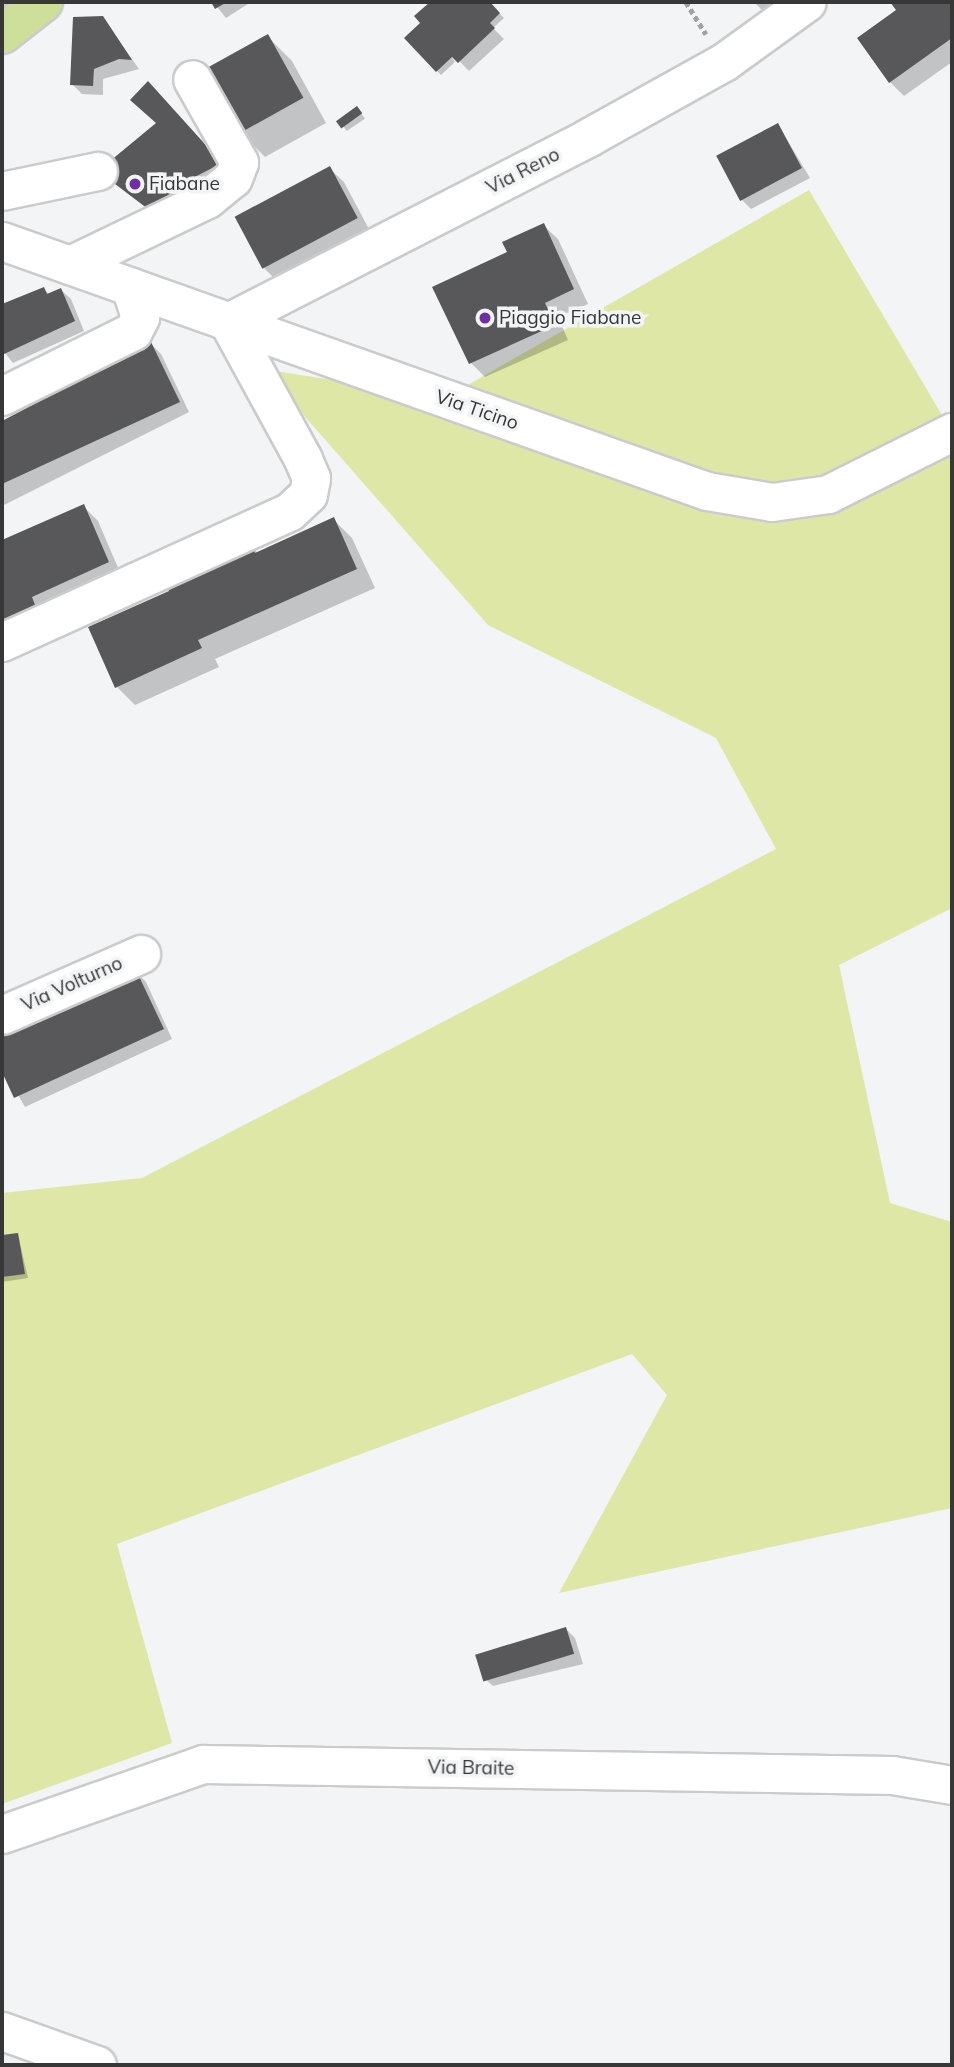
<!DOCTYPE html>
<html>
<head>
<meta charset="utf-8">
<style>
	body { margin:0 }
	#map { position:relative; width:954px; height:2067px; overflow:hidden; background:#f3f4f5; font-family:Mulish,sans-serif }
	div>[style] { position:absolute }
	.green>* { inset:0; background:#dee7a6 }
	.shadow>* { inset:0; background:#0003; transform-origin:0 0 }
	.building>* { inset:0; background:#58585a; transform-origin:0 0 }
	.path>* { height:4.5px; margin-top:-2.25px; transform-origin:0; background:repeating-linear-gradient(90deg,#a0a1a2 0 5px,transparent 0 8.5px) }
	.roads { filter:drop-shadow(2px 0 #cbcbcd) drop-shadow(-2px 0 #cbcbcd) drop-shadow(0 2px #cbcbcd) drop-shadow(0 -2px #cbcbcd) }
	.minor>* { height:37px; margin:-18.5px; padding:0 18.5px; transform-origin:18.5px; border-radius:18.5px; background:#fff }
	.major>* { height:38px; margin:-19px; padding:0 19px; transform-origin:19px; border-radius:19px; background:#cedf9a }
	.dots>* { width:19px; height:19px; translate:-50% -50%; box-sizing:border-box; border:4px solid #f3f4f5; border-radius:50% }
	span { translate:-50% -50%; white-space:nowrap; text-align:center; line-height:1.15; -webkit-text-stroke:7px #f3f4f5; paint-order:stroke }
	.street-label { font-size:19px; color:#373737 }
	.poi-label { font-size:19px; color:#373737 }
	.left { translate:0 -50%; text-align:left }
	.frame { position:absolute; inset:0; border:4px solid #373737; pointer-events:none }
</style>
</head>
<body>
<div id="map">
	<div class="green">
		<i style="clip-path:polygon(809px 190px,952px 432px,952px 908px,839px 965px,890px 1203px,952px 1222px,952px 1508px,559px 1593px,667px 1395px,632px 1354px,117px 1544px,172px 1743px,2px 1804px,2px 1193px,142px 1178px,776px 849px,716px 738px,488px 625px,263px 369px,445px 398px)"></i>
	</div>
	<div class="shadow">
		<i style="clip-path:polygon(213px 2px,251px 2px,226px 18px)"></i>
		<i style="clip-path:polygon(432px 2px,488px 2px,504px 18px,493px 28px,504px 39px,469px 71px,438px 39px,455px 62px,441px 75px,406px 38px,428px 33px,417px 16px)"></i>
		<i style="clip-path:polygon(754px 2px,775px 2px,762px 10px)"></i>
		<i style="clip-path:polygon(952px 2px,952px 62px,904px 96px,890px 82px,899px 10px,893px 3px)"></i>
		<i style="clip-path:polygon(103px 18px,139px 69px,103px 79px,103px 95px,82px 94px,72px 84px)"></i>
		<i style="clip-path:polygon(267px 36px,292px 61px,326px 123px,265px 157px,240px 132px)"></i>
		<i style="clip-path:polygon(142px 110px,230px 173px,163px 220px,110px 180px,157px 123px)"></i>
		<i style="left:361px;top:113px;width:7px;height:22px;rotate:56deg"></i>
		<i style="clip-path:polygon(778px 125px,810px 178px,751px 209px,741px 199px)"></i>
		<i style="clip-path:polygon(329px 168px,344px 182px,371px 233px,279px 283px,264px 268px)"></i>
		<i style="clip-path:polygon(543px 225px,558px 239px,588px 304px,558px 317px,568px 340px,485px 377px,471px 363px,509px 253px)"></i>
		<i style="clip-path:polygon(44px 289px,49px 294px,61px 290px,71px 299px,84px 331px,13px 363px,2px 349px,2px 306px)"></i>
		<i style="clip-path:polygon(151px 344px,161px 354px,189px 412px,2px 506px,2px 423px)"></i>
		<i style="clip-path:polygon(83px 506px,98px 521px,122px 577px,2px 640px,2px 542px)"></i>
		<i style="clip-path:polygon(333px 519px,352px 538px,375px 588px,215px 659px,219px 667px,135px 705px,117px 687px,172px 591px,251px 547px,258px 553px)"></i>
		<i style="clip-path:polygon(136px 972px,146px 982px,172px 1039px,25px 1107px,2px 1067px,2px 1034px)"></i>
		<i style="clip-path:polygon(18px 1235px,28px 1278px,2px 1282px,2px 1237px)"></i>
		<i style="clip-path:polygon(566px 1629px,575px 1638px,583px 1664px,493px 1686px,483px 1677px)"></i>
	</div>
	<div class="building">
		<i style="clip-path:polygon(211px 2px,227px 2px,215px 9px)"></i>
		<i style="clip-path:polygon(430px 2px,490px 2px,500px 13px,490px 23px,495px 28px,458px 63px,452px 57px,436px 72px,404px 38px,420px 23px,414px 16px)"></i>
		<i style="clip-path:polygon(890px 2px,952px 2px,952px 38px,889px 83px,857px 38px,896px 10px)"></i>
		<i style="clip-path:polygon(103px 16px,132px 60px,119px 59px,94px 69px,93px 86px,70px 85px,73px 17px)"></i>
		<i style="left:268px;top:34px;width:73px;height:74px;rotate:61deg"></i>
		<i style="clip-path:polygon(148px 81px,222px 163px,177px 186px,152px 212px,98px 171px,156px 123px,130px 100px)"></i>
		<i style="left:357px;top:106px;width:9px;height:26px;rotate:54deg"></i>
		<i style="left:778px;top:123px;width:51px;height:70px;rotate:62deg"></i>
		<i style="left:330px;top:166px;width:59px;height:108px;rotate:62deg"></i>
		<i style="clip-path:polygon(544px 223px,574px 289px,545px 303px,555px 325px,469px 364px,432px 287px,507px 252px,502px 242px)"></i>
		<i style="clip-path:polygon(44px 287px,47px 294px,61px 288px,75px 321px,2px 355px,2px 304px)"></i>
		<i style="clip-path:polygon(151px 342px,180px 402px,2px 484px,2px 421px)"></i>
		<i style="clip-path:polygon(84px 504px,109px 562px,32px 597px,35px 605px,2px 620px,2px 540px)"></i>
		<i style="clip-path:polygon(334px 517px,357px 569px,198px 640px,202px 648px,115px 688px,88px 627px,169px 591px,166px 583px,252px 545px,255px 553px)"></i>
		<i style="clip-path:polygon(136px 970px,164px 1029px,14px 1098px,2px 1072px,2px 1032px)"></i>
		<i style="clip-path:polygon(18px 1233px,25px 1274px,2px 1277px,2px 1235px)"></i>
		<i style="left:566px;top:1627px;width:28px;height:95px;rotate:73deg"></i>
	</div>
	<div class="path">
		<i style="left:686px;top:2px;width:38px;rotate:58deg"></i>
	</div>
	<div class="roads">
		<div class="minor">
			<i style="left:2px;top:191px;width:98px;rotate:-11.8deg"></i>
			<i style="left:2px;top:241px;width:748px;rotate:19.53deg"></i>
			<i style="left:707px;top:491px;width:66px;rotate:9.6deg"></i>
			<i style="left:772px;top:502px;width:57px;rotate:-8.1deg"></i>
			<i style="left:828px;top:494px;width:139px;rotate:-26.6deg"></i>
			<i style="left:70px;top:265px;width:152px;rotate:-25.7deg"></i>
			<i style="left:207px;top:199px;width:33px;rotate:-39deg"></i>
			<i style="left:233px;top:178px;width:17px;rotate:-69deg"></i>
			<i style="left:239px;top:162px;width:95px;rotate:-119.5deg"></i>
			<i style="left:2px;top:396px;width:146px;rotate:-26.4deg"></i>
			<i style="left:133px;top:331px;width:16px;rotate:-63deg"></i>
			<i style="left:140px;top:317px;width:32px;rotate:-108deg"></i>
			<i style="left:2px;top:642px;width:315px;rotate:-24.4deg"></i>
			<i style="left:289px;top:512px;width:26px;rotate:-43deg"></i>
			<i style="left:308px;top:494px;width:16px;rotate:-79deg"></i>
			<i style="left:311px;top:478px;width:21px;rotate:-113deg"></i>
			<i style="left:303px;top:459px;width:156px;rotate:-118.7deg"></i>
			<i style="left:228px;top:322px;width:406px;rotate:-27.1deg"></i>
			<i style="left:589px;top:137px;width:154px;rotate:-29.1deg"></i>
			<i style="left:724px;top:62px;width:102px;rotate:-35.9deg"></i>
			<i style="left:2px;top:1015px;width:152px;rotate:-23.7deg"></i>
			<i style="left:2px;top:1834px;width:213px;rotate:-19.2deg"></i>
			<i style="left:203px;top:1764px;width:689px;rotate:0.91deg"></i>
			<i style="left:892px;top:1775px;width:61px;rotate:9.5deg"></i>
			<i style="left:2px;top:2031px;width:101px;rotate:19.7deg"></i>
		</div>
		<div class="major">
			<i style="left:2px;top:34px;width:52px;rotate:-38deg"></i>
		</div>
	</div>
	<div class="dots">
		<i style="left:135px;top:184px;background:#6f2fa4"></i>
		<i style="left:485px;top:318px;background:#6f2fa4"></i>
	</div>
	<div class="street-label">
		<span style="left:523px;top:171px;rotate:-27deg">Via Reno</span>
		<span style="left:477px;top:410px;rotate:19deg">Via Ticino</span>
		<span style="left:72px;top:984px;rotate:-24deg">Via Volturno</span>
		<span style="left:471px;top:1768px;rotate:1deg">Via Braite</span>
	</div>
	<div class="poi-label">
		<span class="left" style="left:149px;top:184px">Fiabane</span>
		<span class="left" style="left:499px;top:318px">Piaggio Fiabane</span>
	</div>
	<div class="frame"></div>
</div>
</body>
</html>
